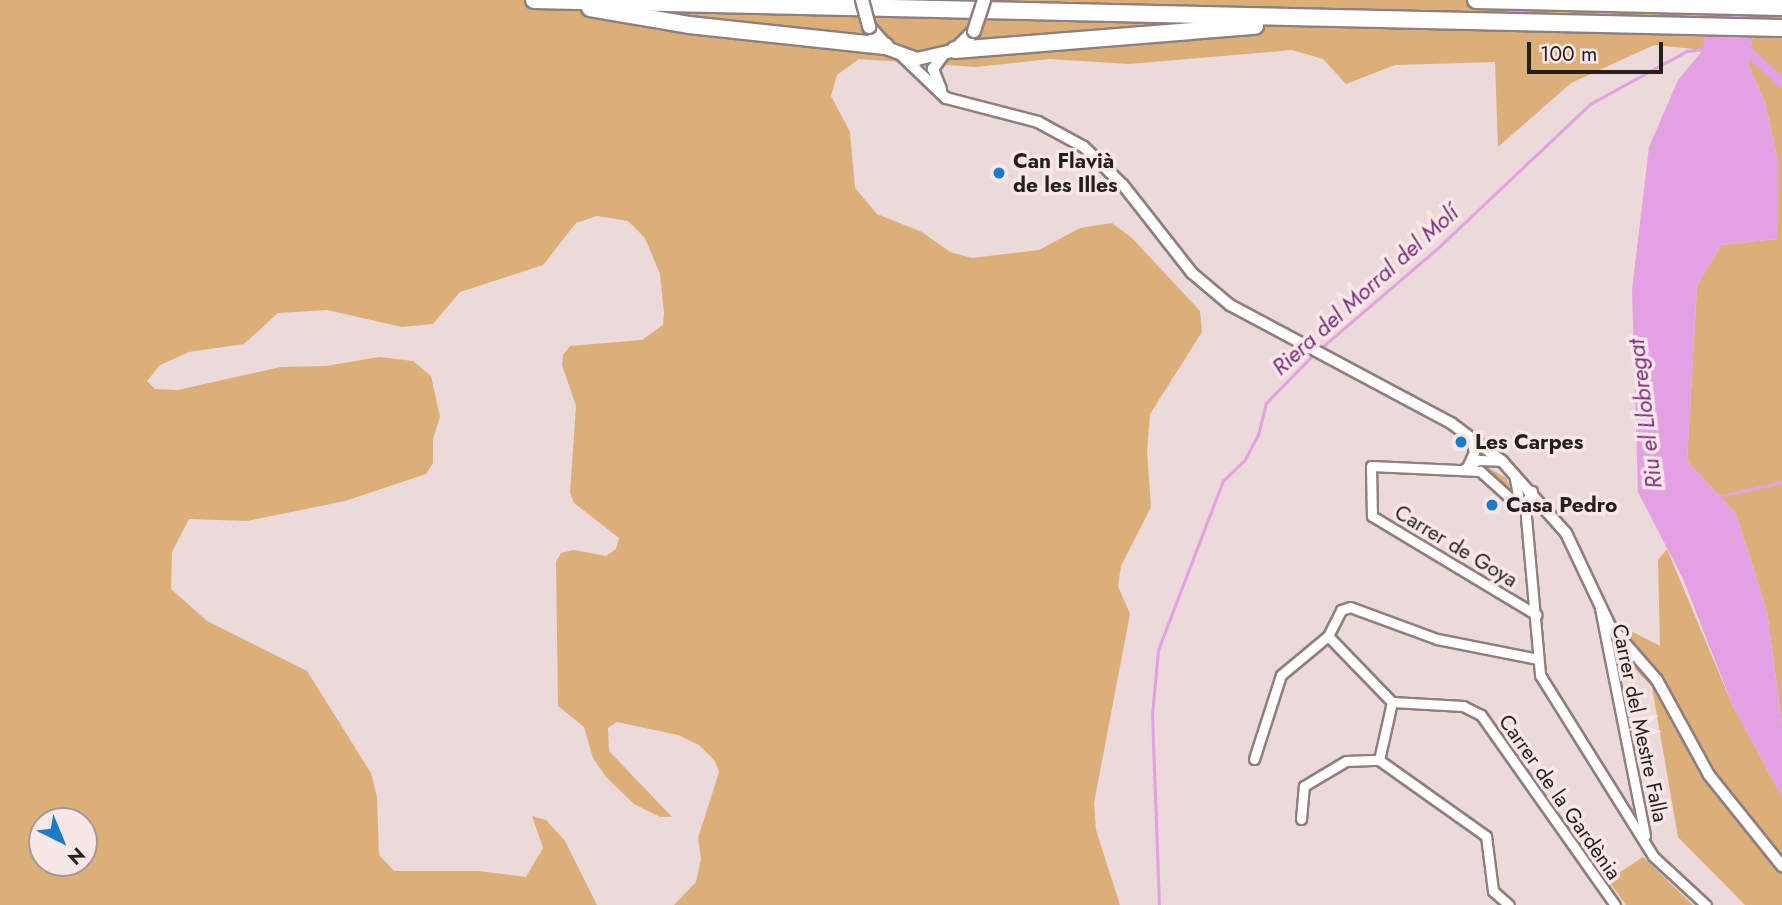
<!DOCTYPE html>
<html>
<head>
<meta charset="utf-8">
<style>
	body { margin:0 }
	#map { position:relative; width:1782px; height:905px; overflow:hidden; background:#ebdad9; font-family:Jost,sans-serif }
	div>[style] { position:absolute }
	.green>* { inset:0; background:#dcae78 }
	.water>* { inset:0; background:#e3a0e3 }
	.stream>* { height:2.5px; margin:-1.25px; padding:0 1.25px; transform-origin:1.25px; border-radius:1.25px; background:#e3a0e3 }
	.canal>* { height:10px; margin:-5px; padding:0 5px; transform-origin:5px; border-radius:5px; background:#e3a0e3 }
	.roads { filter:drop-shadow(2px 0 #8f7f7f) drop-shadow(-2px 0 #8f7f7f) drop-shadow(0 2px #8f7f7f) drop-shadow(0 -2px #8f7f7f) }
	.minor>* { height:9px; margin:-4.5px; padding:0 4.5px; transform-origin:4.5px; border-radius:4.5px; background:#fff }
	.tertiary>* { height:10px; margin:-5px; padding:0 5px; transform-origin:5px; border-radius:5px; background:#fff }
	.secondary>* { height:12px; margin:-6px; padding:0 6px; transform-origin:6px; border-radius:6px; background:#fff }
	.motorway>* { height:16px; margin:-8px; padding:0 8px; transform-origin:8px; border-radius:8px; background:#fff }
	.bridges { filter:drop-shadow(2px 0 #8f7f7f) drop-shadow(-2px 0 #8f7f7f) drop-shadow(0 2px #8f7f7f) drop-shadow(0 -2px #8f7f7f) }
	.secondary-bridge>* { height:12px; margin:-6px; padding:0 6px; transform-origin:6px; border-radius:6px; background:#fff }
	.dots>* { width:19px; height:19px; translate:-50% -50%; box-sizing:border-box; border:4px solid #f8e7e7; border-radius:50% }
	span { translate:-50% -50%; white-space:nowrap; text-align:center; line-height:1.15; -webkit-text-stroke:7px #f8e7e7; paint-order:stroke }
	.poi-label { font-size:21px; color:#251f1f; font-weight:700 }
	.left { translate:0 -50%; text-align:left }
	.street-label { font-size:21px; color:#251f1f }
	.water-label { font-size:23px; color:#7b2d7d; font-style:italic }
	.north { position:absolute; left:28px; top:807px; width:70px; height:70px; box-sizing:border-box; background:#f8e7e7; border:2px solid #a49797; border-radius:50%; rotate:137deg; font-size:19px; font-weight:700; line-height:28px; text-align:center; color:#251f1f }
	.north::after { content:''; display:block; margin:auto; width:24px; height:32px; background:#1c7cc8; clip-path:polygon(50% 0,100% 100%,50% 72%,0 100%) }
	.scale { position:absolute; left:1527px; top:42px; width:136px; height:32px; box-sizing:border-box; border:4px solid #251f1f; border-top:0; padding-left:9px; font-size:21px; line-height:24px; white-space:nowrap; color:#251f1f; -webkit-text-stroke:5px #f8e7e7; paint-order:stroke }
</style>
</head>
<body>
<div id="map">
	<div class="green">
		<i style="clip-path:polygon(evenodd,0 0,1707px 0,1704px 50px,1654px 45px,1571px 83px,1498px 147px,1495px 62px,1395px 65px,1346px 84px,1323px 59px,1292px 50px,1129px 64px,1050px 59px,976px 67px,859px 59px,837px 75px,831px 96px,850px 132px,855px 188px,877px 214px,922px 232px,950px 252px,972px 258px,1039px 250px,1080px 228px,1112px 223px,1132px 238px,1200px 311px,1202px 332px,1150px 414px,1147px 452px,1151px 507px,1121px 566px,1118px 586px,1130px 614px,1094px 803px,1096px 830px,1120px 905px,674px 905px,696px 882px,701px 859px,698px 838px,719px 772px,715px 761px,699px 745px,678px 735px,617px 722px,608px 728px,609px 751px,672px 817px,660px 817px,634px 804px,606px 777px,593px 758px,584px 727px,558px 706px,556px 562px,561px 553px,574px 550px,606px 556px,616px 549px,619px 538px,574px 503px,570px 493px,576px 406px,562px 365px,563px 355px,570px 346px,642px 340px,663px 325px,664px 313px,660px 274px,645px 238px,628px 221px,597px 216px,576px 223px,543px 265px,460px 292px,433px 324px,402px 327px,327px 310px,278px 313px,244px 344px,189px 352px,160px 365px,147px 381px,155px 389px,178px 390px,281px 367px,326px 366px,379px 357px,413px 361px,431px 376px,440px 417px,433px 439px,433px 463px,426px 474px,345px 501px,247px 521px,189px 519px,172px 552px,171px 589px,207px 621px,307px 671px,371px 773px,377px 797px,379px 855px,394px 871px,478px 871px,526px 877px,543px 848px,532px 816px,546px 820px,565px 841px,597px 905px,0 905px,0 0,42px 821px,84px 821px,84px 863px,42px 863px,42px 821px)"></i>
		<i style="clip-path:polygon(1759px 0,1782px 0,1782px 724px,1767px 612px,1736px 514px,1687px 461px,1697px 286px,1721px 245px,1777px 239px,1778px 162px,1765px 102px,1748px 64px)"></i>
		<i style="clip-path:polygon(1482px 464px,1506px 478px,1512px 492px,1485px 470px)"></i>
		<i style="clip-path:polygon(1667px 549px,1732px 704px,1782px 797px,1782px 905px,1745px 905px,1678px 837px,1652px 687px,1609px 641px,1627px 629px,1660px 646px,1658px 560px)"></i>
		<i style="clip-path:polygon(1643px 857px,1693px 905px,1626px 905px,1608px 880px)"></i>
	</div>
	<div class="water">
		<i style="clip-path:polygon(1707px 0,1759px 0,1748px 64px,1765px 102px,1778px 162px,1777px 239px,1721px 245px,1697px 286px,1687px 461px,1736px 514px,1767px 612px,1782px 724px,1782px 797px,1732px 704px,1683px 579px,1638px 492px,1632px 290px,1649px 147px,1678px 80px,1703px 50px)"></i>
	</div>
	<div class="stream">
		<i style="left:1320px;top:349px;width:158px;rotate:-40.6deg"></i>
		<i style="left:1440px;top:246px;width:207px;rotate:-43.4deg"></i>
		<i style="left:1590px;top:104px;width:111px;rotate:-28.7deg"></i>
		<i style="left:1687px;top:51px;width:18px;rotate:-6deg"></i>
		<i style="left:1717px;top:497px;width:67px;rotate:-13deg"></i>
		<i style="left:1159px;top:905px;width:190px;rotate:-92.1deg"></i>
		<i style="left:1152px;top:715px;width:65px;rotate:-84.7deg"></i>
		<i style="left:1158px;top:650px;width:181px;rotate:-69deg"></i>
		<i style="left:1223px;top:481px;width:29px;rotate:-44deg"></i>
		<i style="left:1244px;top:461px;width:30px;rotate:-62deg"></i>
		<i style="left:1258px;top:435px;width:33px;rotate:-76deg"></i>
		<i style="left:1266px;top:403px;width:70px;rotate:-45.6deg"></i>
	</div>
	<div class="canal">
		<i style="left:1741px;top:45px;width:56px;rotate:42.8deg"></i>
	</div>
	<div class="roads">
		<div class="minor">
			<i style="left:1468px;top:465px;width:14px;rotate:-65deg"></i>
			<i style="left:1474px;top:452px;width:16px;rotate:-104deg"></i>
			<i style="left:1464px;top:469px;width:17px;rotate:-33deg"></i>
			<i style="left:1478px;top:460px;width:24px;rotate:2deg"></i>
			<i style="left:1514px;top:474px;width:32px;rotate:79deg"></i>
			<i style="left:1532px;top:491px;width:13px;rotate:119deg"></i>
			<i style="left:1526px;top:502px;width:15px;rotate:90deg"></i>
			<i style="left:1526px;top:517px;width:159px;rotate:84.9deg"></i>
			<i style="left:1540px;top:675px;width:213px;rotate:58deg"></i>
			<i style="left:1653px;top:856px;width:72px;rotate:42.8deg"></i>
			<i style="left:1520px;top:507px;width:54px;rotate:-138deg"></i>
			<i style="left:1480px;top:471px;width:109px;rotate:-177.4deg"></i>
			<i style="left:1371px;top:466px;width:50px;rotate:88.9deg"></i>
			<i style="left:1372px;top:516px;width:192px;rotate:31deg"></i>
			<i style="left:1600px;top:608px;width:232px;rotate:78.8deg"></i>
			<i style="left:1328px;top:636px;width:92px;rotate:45.9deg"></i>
			<i style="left:1392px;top:702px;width:59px;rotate:102.6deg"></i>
			<i style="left:1392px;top:702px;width:71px;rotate:3.2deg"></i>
			<i style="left:1463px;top:706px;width:20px;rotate:27deg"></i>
			<i style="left:1481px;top:715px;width:232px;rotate:54.8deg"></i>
			<i style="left:1254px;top:759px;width:88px;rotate:-72.2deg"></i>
			<i style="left:1281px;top:675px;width:61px;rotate:-39.7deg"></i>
			<i style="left:1328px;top:636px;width:29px;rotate:-63deg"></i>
			<i style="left:1341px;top:610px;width:9px;rotate:-18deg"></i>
			<i style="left:1350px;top:607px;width:93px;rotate:20.2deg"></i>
			<i style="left:1437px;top:639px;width:103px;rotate:11.2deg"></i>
			<i style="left:1301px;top:819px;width:33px;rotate:-85deg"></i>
			<i style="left:1304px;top:786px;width:49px;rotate:-30.8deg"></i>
			<i style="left:1346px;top:761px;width:33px;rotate:-2deg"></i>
			<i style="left:1379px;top:760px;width:131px;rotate:35.4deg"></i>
			<i style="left:1486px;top:836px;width:55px;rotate:82.7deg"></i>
			<i style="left:1493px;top:891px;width:21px;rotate:41deg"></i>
		</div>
		<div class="tertiary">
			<i style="left:902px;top:56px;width:61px;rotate:43.7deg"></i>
			<i style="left:946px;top:98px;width:95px;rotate:14.6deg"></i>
			<i style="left:1038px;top:122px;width:52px;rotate:28.5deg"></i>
			<i style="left:1084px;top:147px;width:54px;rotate:44.3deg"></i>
			<i style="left:1123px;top:185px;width:112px;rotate:51.9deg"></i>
			<i style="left:1192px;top:273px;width:50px;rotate:40.1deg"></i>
			<i style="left:1230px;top:305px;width:251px;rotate:28.1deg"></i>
			<i style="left:1451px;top:423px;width:64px;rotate:36.7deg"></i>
			<i style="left:1502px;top:461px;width:96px;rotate:48.4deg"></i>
			<i style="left:1566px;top:533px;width:103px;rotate:64.7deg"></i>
			<i style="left:1610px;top:626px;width:72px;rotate:49deg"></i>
			<i style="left:1657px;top:680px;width:108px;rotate:61.3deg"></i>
			<i style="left:1709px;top:775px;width:117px;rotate:51.3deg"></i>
			<i style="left:941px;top:89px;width:22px;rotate:-112deg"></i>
			<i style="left:933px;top:69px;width:17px;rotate:-54deg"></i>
		</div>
		<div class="secondary">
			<i style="left:869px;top:27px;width:30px;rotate:48deg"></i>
			<i style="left:889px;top:49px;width:30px;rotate:20deg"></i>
			<i style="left:917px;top:59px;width:39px;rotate:-13deg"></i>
			<i style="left:955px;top:50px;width:27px;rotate:-45deg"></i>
		</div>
		<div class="motorway">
			<i style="left:534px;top:0;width:1248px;rotate:1.29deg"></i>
			<i style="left:1476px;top:0;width:306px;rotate:1.3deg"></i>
			<i style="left:590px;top:8px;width:100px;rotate:9.7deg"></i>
			<i style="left:689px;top:25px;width:197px;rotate:6.1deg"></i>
			<i style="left:955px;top:50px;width:301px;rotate:-4.6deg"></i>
		</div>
	</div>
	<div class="bridges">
		<div class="secondary-bridge">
			<i style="left:862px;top:0;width:28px;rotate:75deg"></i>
			<i style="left:974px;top:31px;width:33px;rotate:-72deg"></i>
		</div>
	</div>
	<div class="dots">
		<i style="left:999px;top:173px;background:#1c7cc8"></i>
		<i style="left:1461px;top:442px;background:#1c7cc8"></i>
		<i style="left:1492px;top:505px;background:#1c7cc8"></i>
	</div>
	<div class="poi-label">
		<span class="left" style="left:1013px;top:173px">Can Flavià<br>de les Illes</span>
		<span class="left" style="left:1475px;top:442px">Les Carpes</span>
		<span class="left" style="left:1506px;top:505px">Casa Pedro</span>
	</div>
	<div class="street-label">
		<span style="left:1456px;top:546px;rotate:31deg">Carrer de Goya</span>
		<span style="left:1640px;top:723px;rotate:78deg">Carrer del Mestre Falla</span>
		<span style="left:1560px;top:797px;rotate:55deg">Carrer de la Gardènia</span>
	</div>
	<div class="water-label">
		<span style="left:1365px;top:290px;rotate:-42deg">Riera del Morral del Molí</span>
		<span style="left:1645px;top:414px;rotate:-97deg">Riu el Llobregat</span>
	</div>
	<div class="north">N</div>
	<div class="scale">100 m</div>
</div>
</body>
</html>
